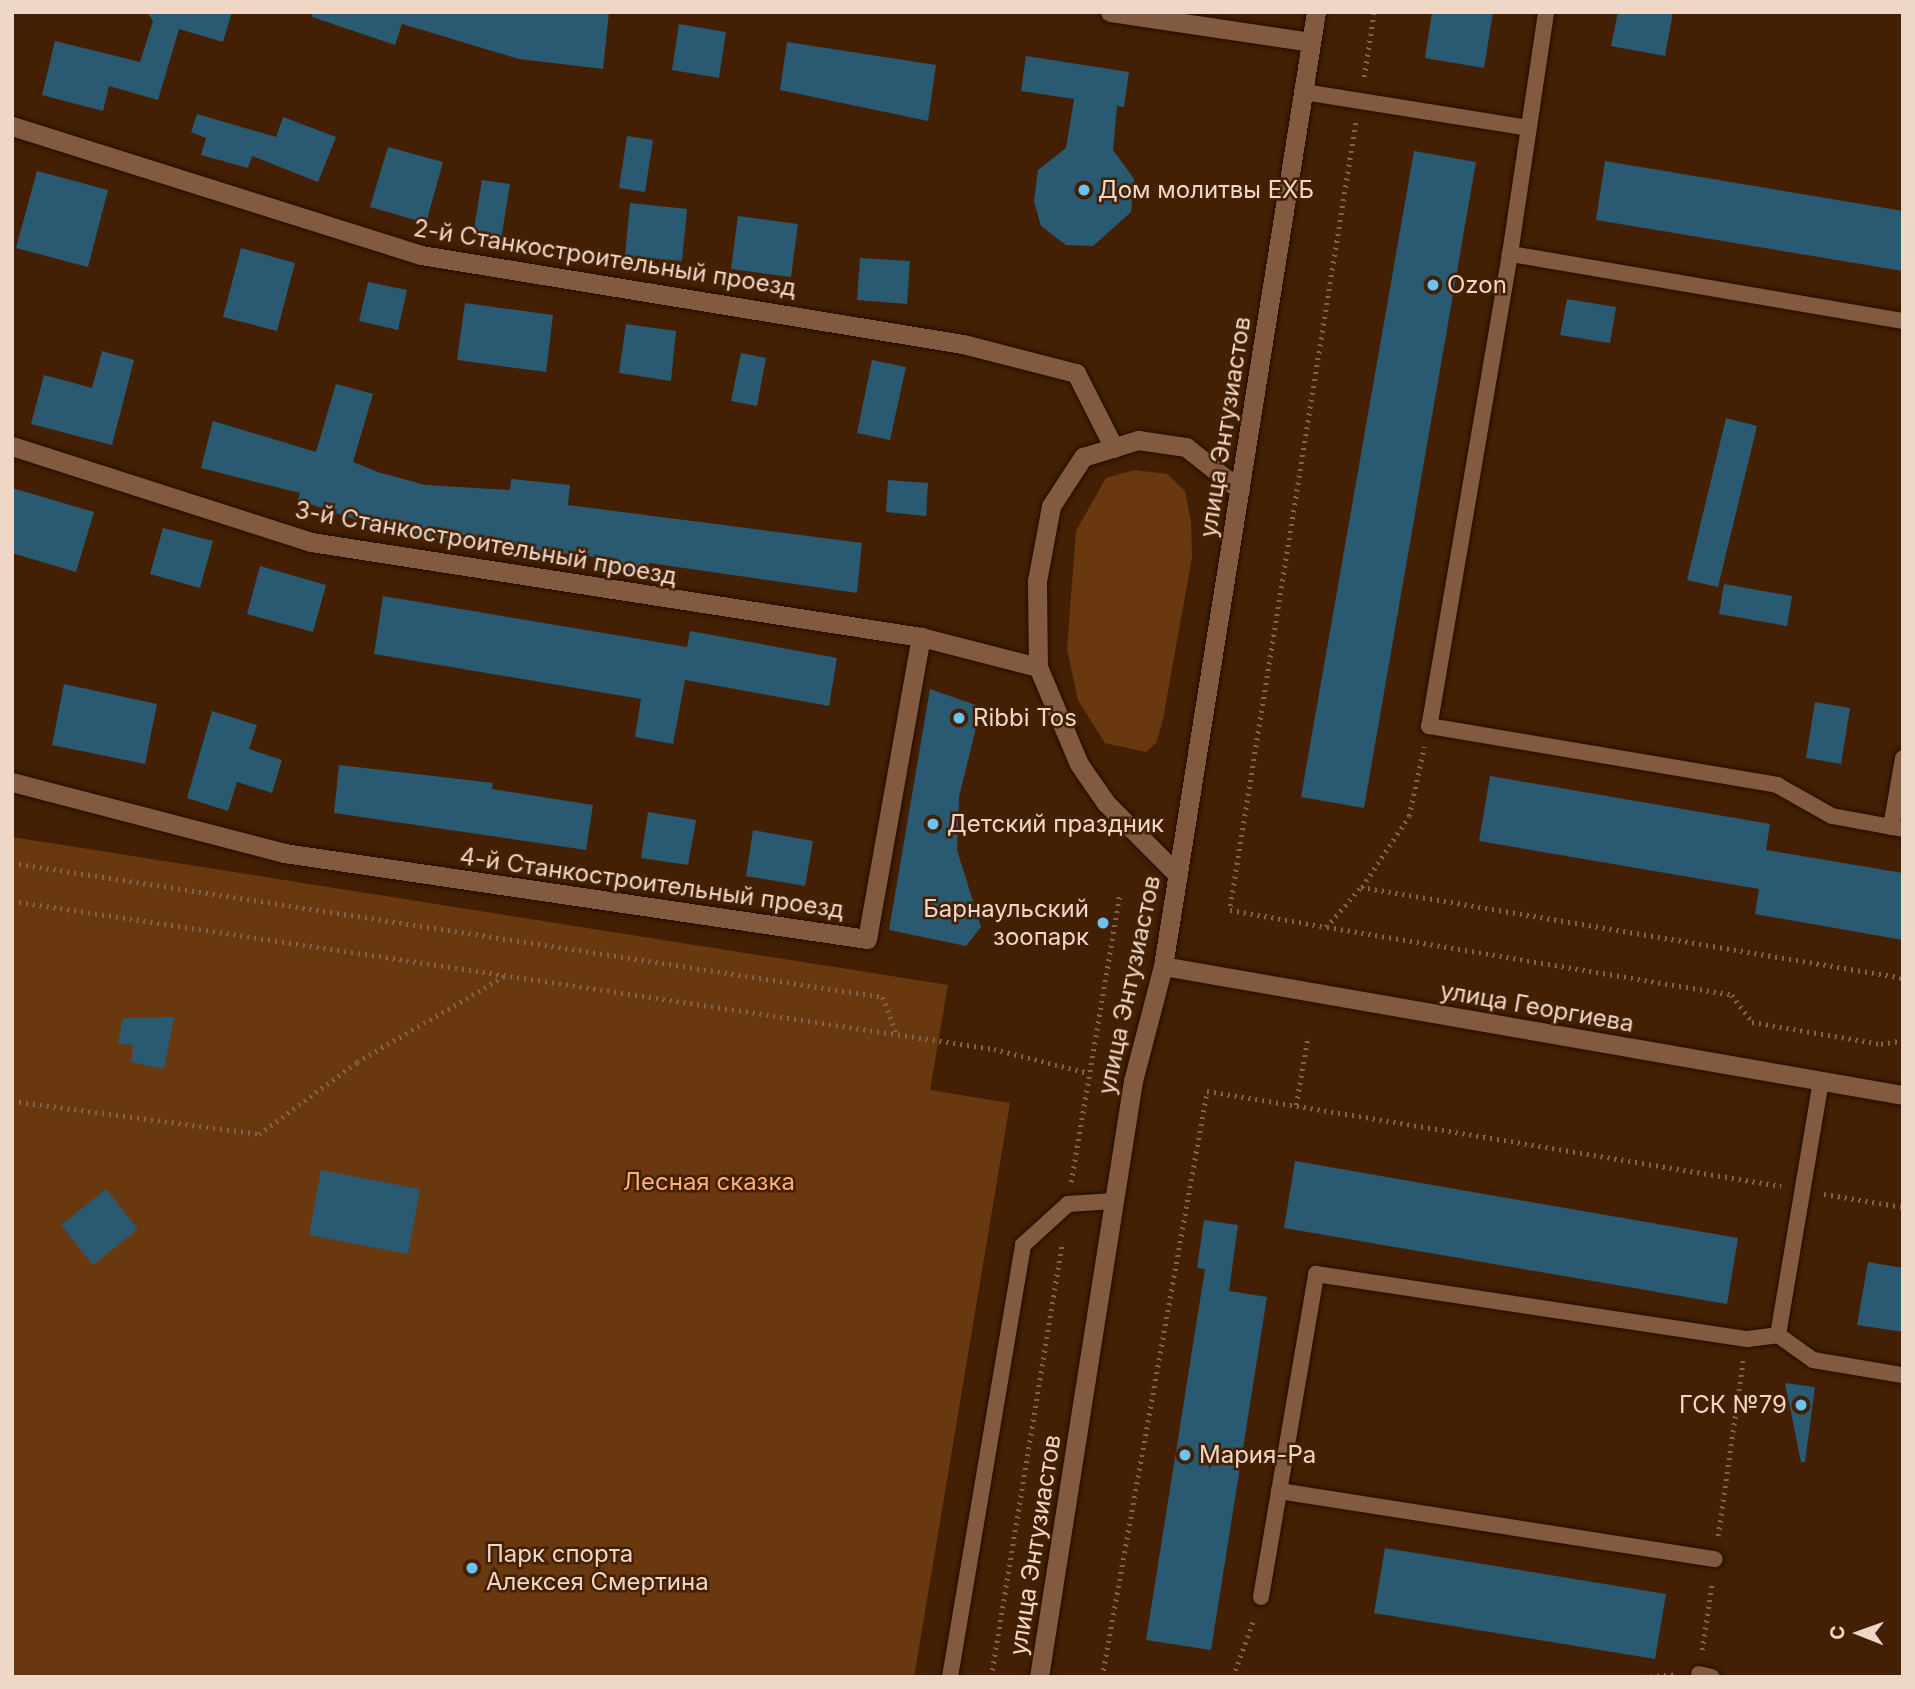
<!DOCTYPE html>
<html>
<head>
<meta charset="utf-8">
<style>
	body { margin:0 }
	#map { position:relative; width:1915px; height:1689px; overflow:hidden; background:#432004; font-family:Inter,sans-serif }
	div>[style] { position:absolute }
	.green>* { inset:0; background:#6a380f }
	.building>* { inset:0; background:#2a5972 }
	.path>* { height:4.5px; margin-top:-2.25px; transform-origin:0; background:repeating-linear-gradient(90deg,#81624b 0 2px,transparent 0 7px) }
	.roads { filter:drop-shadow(0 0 2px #240b00) drop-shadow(0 0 2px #240b00) }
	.service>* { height:16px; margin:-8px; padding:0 8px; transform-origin:8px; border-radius:8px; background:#825a3f }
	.minor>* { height:19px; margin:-9.5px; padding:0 9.5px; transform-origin:9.5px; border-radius:9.5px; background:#825a3f }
	.tertiary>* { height:19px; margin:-9.5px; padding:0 9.5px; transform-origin:9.5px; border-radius:9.5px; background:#825a3f }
	.dots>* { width:19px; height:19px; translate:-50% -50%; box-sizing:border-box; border:4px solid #432004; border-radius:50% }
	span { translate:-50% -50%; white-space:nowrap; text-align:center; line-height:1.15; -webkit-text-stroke:5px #432004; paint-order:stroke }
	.poi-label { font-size:24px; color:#efd7c8 }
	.left { translate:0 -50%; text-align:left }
	.right { translate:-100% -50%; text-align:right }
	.street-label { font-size:24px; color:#efd7c8 }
	.park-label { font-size:24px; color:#fdaf79 }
	.frame { position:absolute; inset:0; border:14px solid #efd7c8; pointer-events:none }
	.north { position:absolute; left:1824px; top:1598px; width:70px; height:70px; -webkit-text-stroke:5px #432004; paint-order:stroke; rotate:271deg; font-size:19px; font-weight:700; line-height:28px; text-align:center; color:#efd7c8 }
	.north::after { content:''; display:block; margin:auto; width:24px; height:32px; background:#efd7c8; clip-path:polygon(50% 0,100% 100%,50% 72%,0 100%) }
</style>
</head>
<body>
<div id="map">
	<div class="green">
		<div style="clip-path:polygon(1134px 470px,1167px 474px,1185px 491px,1191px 522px,1192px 557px,1163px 719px,1156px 743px,1146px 752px,1105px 743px,1078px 700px,1067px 649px,1076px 531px,1106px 478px)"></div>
		<div style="clip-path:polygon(12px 837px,948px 985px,930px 1090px,1010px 1103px,914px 1677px,12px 1677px)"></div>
	</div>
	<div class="building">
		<div style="clip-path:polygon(147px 12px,232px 12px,223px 42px,179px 29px,158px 100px,109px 86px,103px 111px,42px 95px,55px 41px,140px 62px,153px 21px)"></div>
		<div style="clip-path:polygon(313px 12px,609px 12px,603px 69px,519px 59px,402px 24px,395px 45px,312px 17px)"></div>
		<div style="clip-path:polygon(1432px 12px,1493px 12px,1484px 68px,1425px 58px)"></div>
		<div style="clip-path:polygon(1618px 12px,1673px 12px,1665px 56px,1611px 46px)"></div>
		<div style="clip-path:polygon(679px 24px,726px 32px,719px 78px,672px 70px)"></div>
		<div style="clip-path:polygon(787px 42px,936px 65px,928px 121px,780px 90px)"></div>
		<div style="clip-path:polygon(1026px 56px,1129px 72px,1124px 107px,1117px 106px,1113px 150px,1134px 179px,1131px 212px,1093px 246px,1066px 245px,1041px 226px,1034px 201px,1038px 170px,1066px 148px,1074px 99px,1021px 91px)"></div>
		<div style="clip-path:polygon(197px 114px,276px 137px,283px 117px,336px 137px,318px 182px,252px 156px,248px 168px,201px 155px,206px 138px,191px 132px)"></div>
		<div style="clip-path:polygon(627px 136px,653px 140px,645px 192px,619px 188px)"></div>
		<div style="clip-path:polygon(388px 147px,443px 162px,426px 223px,370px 207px)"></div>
		<div style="clip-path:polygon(1414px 151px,1476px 162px,1364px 808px,1301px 797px)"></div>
		<div style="clip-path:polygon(1605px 161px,1903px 211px,1903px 271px,1596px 220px)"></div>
		<div style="clip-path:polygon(37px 171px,108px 190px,88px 267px,16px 248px)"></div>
		<div style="clip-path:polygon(482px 180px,510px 184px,501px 240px,473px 235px)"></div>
		<div style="clip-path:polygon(630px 203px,687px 209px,682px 261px,625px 256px)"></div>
		<div style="clip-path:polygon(738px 216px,798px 224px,791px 277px,731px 269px)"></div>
		<div style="clip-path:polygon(241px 248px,295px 263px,277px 331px,223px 317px)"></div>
		<div style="clip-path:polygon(860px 258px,910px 261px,907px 304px,857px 300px)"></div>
		<div style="clip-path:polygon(368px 282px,407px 290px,398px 330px,359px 321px)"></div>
		<div style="clip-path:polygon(1567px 299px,1616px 307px,1610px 343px,1560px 335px)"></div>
		<div style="clip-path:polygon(465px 303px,553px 315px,546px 372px,457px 360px)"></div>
		<div style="clip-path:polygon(626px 324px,676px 331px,671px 381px,619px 373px)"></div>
		<div style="clip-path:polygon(102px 351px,134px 360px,112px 445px,31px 424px,44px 375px,92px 388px)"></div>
		<div style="clip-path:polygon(741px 353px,766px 358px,757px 406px,731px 401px)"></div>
		<div style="clip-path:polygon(872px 360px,906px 367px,890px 440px,857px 433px)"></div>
		<div style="clip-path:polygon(336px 384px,373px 394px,353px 462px,378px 472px,425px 485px,510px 490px,511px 479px,570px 485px,568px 505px,862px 543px,857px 593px,649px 563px,648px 573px,594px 568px,595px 557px,504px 547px,505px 542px,404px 536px,298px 500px,300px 493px,201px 468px,213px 421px,316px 452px)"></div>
		<div style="clip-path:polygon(1726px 418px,1757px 426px,1718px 587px,1687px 580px)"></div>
		<div style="clip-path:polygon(888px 480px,928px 483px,926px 516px,886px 512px)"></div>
		<div style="clip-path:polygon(12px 488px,94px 512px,76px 572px,12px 553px)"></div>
		<div style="clip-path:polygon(163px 528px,213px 541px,200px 588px,150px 574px)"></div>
		<div style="clip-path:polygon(260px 566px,326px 585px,313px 632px,247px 614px)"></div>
		<div style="clip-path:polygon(1724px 584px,1792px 596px,1787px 626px,1719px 614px)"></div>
		<div style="clip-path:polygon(383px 596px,687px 647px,690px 631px,837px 658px,829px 706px,685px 680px,673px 744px,635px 737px,641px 699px,374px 654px)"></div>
		<div style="clip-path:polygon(64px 684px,157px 704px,145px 764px,52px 745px)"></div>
		<div style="clip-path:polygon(930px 689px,981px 707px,959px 797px,957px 850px,981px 927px,966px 946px,889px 930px)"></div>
		<div style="clip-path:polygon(1815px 702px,1850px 708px,1841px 764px,1806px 758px)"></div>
		<div style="clip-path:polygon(212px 711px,257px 725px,249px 749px,282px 760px,272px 793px,237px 782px,228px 811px,187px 798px)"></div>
		<div style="clip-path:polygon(339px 765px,493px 783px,492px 789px,593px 805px,586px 850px,334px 813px)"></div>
		<div style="clip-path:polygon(1490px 776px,1770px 824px,1766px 850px,1903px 873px,1903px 940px,1755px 914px,1759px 889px,1479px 841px)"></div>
		<div style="clip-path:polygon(648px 812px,696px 820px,688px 865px,641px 858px)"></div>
		<div style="clip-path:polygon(753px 830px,813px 841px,805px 886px,746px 876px)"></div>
		<div style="clip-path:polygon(174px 1017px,164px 1069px,131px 1062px,133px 1045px,118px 1043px,123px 1018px)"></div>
		<div style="clip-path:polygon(1295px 1161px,1738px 1238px,1727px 1304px,1284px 1228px)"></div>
		<div style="clip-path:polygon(321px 1170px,420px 1189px,408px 1254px,309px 1235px)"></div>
		<div style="clip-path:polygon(106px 1189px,138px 1229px,93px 1265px,61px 1225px)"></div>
		<div style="clip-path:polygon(1204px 1220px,1238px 1225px,1229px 1291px,1267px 1297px,1211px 1650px,1146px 1640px,1205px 1269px,1197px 1268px)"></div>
		<div style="clip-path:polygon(1868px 1262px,1903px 1268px,1903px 1332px,1857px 1325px)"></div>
		<div style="clip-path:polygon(1785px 1383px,1815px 1387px,1805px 1462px,1801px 1462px)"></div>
		<div style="clip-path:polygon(1385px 1548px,1666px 1594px,1655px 1659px,1374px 1613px)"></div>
	</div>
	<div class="path">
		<div style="left:1364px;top:77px;width:66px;rotate:-81.3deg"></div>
		<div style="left:1356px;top:123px;width:797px;rotate:99.1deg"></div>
		<div style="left:1230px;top:910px;width:97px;rotate:10deg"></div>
		<div style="left:1326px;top:927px;width:53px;rotate:-48.8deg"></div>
		<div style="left:1361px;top:887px;width:550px;rotate:9.53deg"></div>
		<div style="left:12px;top:863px;width:881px;rotate:8.75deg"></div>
		<div style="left:883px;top:997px;width:40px;rotate:69.8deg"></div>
		<div style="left:1362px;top:887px;width:85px;rotate:-56.5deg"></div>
		<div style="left:1409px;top:816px;width:71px;rotate:-77.7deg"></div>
		<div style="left:12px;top:901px;width:993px;rotate:8.57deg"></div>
		<div style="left:994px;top:1049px;width:98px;rotate:14.2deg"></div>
		<div style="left:1327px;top:927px;width:411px;rotate:9.5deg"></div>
		<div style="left:1732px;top:995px;width:34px;rotate:53deg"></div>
		<div style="left:1752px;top:1022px;width:131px;rotate:9.7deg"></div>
		<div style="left:1881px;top:1044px;width:22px;rotate:-10deg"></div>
		<div style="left:12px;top:1101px;width:249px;rotate:7.6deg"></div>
		<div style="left:259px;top:1134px;width:122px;rotate:-36.3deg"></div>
		<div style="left:357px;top:1062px;width:171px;rotate:-30.2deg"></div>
		<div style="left:1296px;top:1105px;width:70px;rotate:-80.1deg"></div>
		<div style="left:1071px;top:1182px;width:293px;rotate:-80.4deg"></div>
		<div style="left:1824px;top:1194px;width:80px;rotate:9.3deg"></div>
		<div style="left:1718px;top:1536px;width:177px;rotate:-81.9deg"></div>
		<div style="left:1702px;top:1650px;width:69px;rotate:-81.6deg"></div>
		<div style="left:991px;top:1677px;width:441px;rotate:-80.7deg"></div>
		<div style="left:1102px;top:1677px;width:595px;rotate:-79.84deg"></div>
		<div style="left:1207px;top:1091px;width:582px;rotate:9.4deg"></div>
		<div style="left:1233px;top:1677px;width:63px;rotate:-70.4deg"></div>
		<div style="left:1643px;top:1677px;width:33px;rotate:-5deg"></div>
	</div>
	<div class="roads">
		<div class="service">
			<div style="left:1304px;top:92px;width:227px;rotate:9.1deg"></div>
			<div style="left:1510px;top:254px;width:245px;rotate:-81.5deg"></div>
			<div style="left:1903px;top:321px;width:399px;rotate:-170.3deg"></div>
			<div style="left:1510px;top:254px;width:479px;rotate:99.7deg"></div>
			<div style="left:1429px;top:726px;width:353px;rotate:9.6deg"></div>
			<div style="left:1777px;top:785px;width:63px;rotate:29.4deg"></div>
			<div style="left:1832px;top:816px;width:72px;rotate:10.4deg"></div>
			<div style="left:1891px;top:827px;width:70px;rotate:-80.1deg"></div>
			<div style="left:1778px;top:1335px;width:258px;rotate:-80.4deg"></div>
			<div style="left:1279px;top:1491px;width:441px;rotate:8.9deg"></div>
			<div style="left:1261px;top:1597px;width:328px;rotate:-80.3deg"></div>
			<div style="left:1316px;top:1274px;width:436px;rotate:8.6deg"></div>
			<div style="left:1747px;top:1339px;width:31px;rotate:-7deg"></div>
			<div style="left:1778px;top:1335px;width:43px;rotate:35.5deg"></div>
			<div style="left:1813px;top:1360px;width:91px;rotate:9.5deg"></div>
			<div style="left:1699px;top:1674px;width:13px;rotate:13deg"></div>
			<div style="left:950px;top:1677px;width:438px;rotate:-80.4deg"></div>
			<div style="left:1023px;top:1245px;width:61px;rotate:-42.3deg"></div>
			<div style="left:1068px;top:1204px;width:45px;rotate:-3.8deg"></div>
		</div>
		<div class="minor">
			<div style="left:1110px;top:12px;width:203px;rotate:8.5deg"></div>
			<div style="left:12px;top:126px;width:429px;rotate:17.5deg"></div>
			<div style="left:421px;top:255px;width:549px;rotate:9.33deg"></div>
			<div style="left:963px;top:344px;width:117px;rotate:14.4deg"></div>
			<div style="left:1076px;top:373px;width:84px;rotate:63.1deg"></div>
			<div style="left:12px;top:446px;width:314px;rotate:17.8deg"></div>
			<div style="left:311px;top:542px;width:617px;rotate:8.85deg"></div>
			<div style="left:12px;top:782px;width:281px;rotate:14.6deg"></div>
			<div style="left:284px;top:853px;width:589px;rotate:8.39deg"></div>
			<div style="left:867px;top:939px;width:307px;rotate:-79.9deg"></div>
			<div style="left:921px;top:637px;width:121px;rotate:14.4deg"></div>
			<div style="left:1178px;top:875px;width:102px;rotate:-135deg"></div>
			<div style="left:1106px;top:803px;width:47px;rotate:-124.7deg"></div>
			<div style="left:1079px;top:764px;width:105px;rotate:-112.9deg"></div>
			<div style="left:1038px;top:667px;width:86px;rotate:-90.7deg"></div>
			<div style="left:1037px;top:581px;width:76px;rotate:-79.4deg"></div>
			<div style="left:1051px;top:506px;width:59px;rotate:-56.9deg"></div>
			<div style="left:1083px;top:457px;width:58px;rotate:-17.2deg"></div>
			<div style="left:1138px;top:440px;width:49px;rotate:8.3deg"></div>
			<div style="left:1186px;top:447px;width:69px;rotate:38.5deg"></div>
			<div style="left:1163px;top:966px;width:966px;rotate:-80.89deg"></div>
		</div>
		<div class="tertiary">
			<div style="left:1039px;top:1677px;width:603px;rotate:-81.04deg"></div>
			<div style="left:1133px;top:1081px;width:119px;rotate:-75.4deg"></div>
			<div style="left:1163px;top:966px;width:751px;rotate:9.89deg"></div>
		</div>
	</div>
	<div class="dots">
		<div style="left:1084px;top:190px;background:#6cc3f2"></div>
		<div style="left:1433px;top:285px;background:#6cc3f2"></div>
		<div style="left:959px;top:718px;background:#6cc3f2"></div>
		<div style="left:933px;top:824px;background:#6cc3f2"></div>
		<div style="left:1103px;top:923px;background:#6cc3f2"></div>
		<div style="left:1801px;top:1405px;background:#6cc3f2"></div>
		<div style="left:1185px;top:1455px;background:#6cc3f2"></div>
		<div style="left:472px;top:1568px;background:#6cc3f2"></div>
	</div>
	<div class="poi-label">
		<span class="left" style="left:1098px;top:190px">Дом молитвы ЕХБ</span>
		<span class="left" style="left:1447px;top:285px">Ozon</span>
		<span class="left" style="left:973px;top:718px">Ribbi Tos</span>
		<span class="left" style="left:947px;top:824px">Детский праздник</span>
		<span class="right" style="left:1089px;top:923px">Барнаульский<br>зоопарк</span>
		<span class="right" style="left:1787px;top:1405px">ГСК №79</span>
		<span class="left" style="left:1199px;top:1455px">Мария-Ра</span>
		<span class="left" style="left:486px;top:1568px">Парк спорта<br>Алексея Смертина</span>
	</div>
	<div class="street-label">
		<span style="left:605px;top:258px;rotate:9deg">2-й Станкостроительный проезд</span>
		<span style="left:1225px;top:427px;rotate:-81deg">улица Энтузиастов</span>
		<span style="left:486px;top:543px;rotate:10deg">3-й Станкостроительный проезд</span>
		<span style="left:652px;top:883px;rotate:8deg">4-й Станкостроительный проезд</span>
		<span style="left:1129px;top:985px;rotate:-78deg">улица Энтузиастов</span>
		<span style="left:1537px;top:1007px;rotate:10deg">улица Георгиева</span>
		<span style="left:1035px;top:1545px;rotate:-81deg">улица Энтузиастов</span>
	</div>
	<div class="park-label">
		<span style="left:709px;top:1182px">Лесная сказка</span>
	</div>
	<div class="frame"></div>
	<div class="north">С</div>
</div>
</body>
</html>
